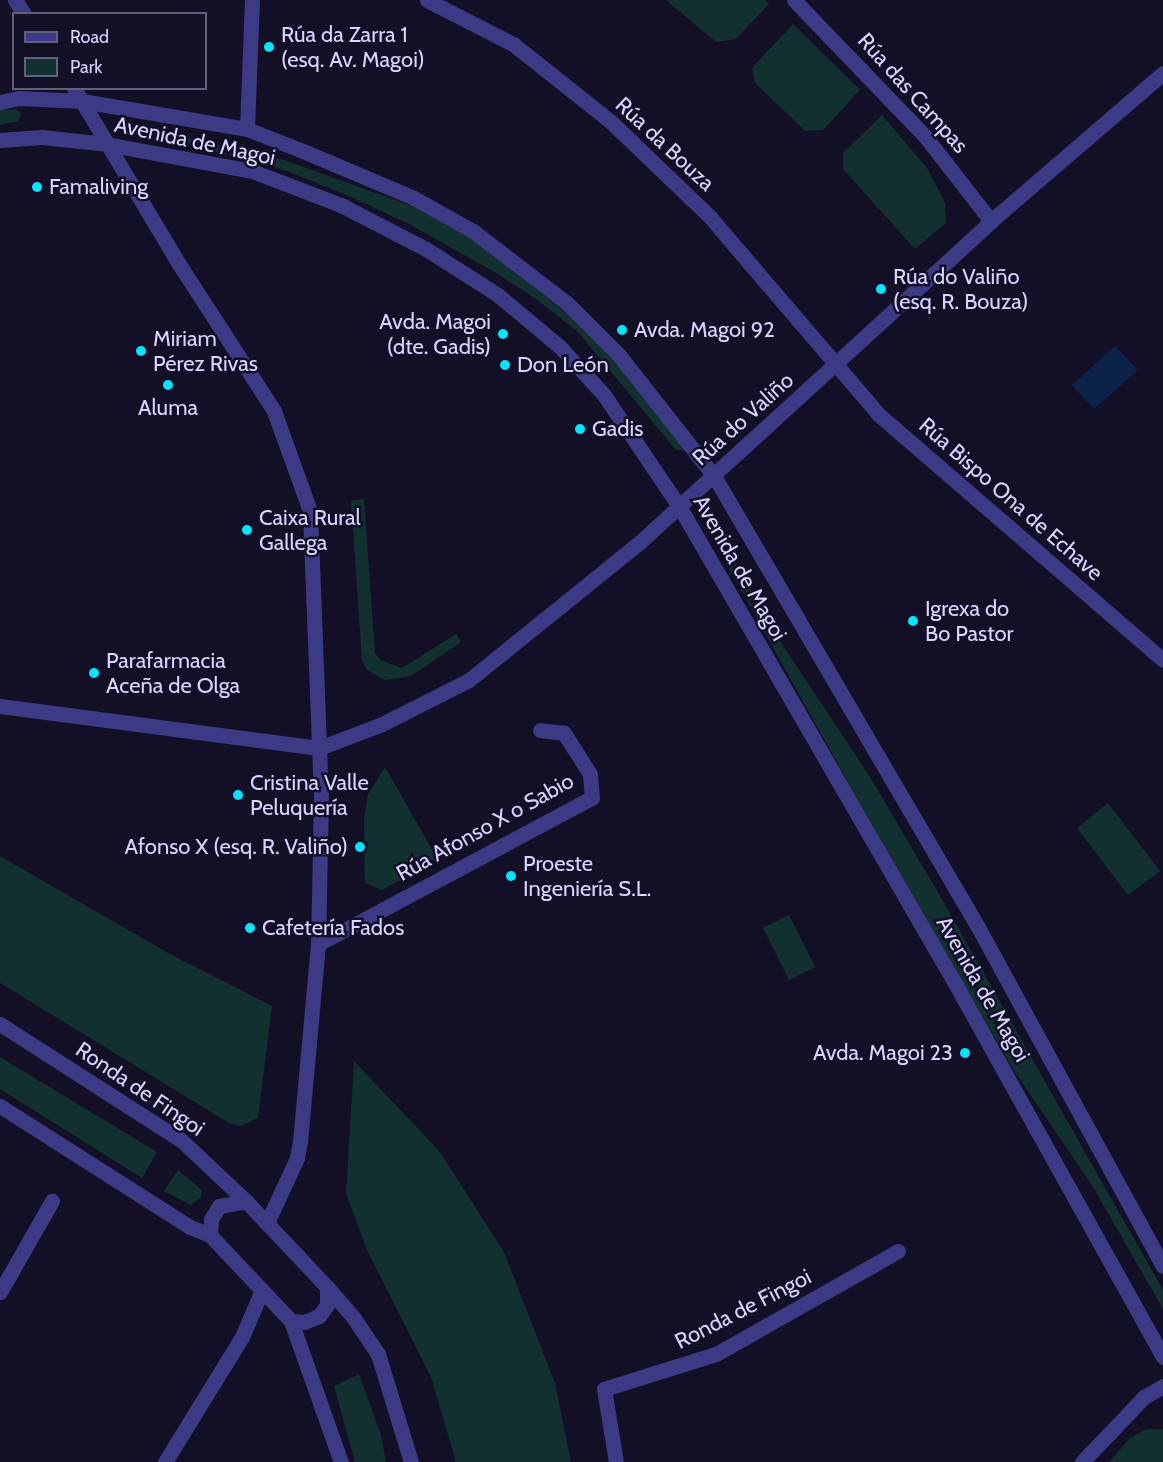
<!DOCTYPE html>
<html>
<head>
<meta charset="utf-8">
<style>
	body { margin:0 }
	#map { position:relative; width:1163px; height:1462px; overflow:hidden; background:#130f26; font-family:Cabin,sans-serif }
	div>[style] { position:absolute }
	.green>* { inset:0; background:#12302f }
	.water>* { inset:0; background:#0c2248 }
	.minor>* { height:15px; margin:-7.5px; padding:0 7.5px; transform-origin:7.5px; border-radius:7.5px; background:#3d3a85 }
	.dots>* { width:16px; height:16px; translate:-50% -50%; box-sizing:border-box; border:3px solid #130f26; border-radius:50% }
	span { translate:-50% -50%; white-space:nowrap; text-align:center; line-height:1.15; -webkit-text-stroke:5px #130f26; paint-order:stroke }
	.poi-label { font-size:22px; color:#d9d4ff }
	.left { translate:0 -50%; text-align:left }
	.right { translate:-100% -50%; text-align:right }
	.street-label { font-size:22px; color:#d9d4ff }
	.legend { position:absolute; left:12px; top:12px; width:195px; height:78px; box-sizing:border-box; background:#130f26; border:2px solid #625e7d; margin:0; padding:8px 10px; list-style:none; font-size:18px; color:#d9d4ff }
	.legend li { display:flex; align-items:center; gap:12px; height:30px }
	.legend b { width:30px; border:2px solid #625e7d }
</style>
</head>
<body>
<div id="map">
	<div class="green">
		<div style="clip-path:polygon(666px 0,765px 0,769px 4px,736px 39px,716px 42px)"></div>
		<div style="clip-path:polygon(793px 24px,860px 90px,823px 130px,805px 131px,755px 83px,752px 68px)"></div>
		<div style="clip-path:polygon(16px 109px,21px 114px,19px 121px,0 125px,0 110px)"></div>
		<div style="clip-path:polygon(882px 115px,927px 168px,945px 203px,946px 223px,915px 249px,843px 169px,843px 153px)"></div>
		<div style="clip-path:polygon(176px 135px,284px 160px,426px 211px,464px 233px,584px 327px,633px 378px,684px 450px,676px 450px,577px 331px,536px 299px,496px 273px,411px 225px,347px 195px,284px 170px,179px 142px)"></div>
		<div style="clip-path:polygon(364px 499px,375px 653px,380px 660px,402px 668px,456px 634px,461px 642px,411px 676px,385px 680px,367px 670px,362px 660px,351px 501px)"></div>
		<div style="clip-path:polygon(733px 557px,782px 644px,870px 777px,936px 889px,1163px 1290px,1163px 1309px,1093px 1187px,1013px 1069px,849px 784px,726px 563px)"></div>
		<div style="clip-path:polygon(385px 767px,438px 860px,382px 890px,365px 883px,364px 819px,368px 794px)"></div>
		<div style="clip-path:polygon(1108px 803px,1160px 871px,1128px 895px,1077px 828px)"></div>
		<div style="clip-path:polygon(0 856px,168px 953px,272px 1006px,258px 1118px,241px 1126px,229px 1123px,0 983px)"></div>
		<div style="clip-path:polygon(789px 915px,815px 967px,789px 980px,763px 928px)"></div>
		<div style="clip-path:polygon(0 1057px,157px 1152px,142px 1178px,0 1089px)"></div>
		<div style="clip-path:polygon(354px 1061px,440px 1152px,504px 1252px,555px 1383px,571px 1462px,456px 1462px,431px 1377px,367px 1250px,346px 1193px)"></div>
		<div style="clip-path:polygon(178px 1170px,202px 1190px,201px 1197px,191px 1205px,164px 1191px)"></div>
		<div style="clip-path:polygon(359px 1374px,381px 1435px,386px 1462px,355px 1462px,334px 1386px)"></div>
		<div style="clip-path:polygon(1146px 1429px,1163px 1429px,1163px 1462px,1109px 1462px,1130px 1438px)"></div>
	</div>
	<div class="water">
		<div style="clip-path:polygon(1115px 346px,1138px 370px,1094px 409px,1072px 385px)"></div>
	</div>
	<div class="minor">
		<div style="left:15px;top:0;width:17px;rotate:57deg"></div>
		<div style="left:427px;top:0;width:97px;rotate:27.1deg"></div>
		<div style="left:513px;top:44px;width:124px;rotate:38.4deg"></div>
		<div style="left:610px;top:121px;width:139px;rotate:43.8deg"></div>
		<div style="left:710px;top:217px;width:259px;rotate:49.5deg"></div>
		<div style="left:878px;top:414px;width:376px;rotate:40.8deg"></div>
		<div style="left:794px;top:0;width:187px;rotate:46.1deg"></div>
		<div style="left:924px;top:135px;width:109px;rotate:52.1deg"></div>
		<div style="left:74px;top:88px;width:205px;rotate:59.2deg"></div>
		<div style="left:179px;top:264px;width:175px;rotate:57.1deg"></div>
		<div style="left:274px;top:411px;width:106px;rotate:70.2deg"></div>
		<div style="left:310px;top:511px;width:282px;rotate:87.8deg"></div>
		<div style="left:321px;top:793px;width:151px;rotate:91.1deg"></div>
		<div style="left:318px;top:944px;width:198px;rotate:95.2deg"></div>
		<div style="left:300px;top:1141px;width:17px;rotate:100deg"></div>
		<div style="left:297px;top:1158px;width:72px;rotate:114.8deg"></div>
		<div style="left:0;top:102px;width:19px;rotate:-12deg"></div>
		<div style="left:19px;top:98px;width:63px;rotate:2.7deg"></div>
		<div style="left:82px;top:101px;width:167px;rotate:9.6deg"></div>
		<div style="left:247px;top:129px;width:60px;rotate:21.4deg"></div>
		<div style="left:303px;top:151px;width:121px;rotate:22.9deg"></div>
		<div style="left:414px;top:198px;width:68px;rotate:29.2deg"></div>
		<div style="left:473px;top:231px;width:118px;rotate:37.5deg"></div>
		<div style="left:567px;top:303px;width:74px;rotate:45deg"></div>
		<div style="left:619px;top:355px;width:154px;rotate:51.9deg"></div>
		<div style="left:714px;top:476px;width:523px;rotate:59.66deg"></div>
		<div style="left:978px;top:927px;width:386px;rotate:61.4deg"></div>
		<div style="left:247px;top:129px;width:129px;rotate:-87.8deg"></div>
		<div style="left:0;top:140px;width:42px;rotate:-4.1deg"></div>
		<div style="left:42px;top:137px;width:64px;rotate:6.2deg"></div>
		<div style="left:106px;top:144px;width:148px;rotate:10.5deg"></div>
		<div style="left:252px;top:171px;width:95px;rotate:20.9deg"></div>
		<div style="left:341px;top:205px;width:96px;rotate:27.4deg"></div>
		<div style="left:426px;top:249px;width:85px;rotate:32.6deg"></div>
		<div style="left:498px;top:295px;width:81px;rotate:40deg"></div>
		<div style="left:560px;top:347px;width:65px;rotate:47.5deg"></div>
		<div style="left:604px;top:395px;width:134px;rotate:56deg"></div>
		<div style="left:679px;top:506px;width:553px;rotate:59.96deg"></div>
		<div style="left:956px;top:985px;width:426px;rotate:60.9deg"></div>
		<div style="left:0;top:706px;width:322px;rotate:7.5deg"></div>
		<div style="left:319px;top:748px;width:65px;rotate:-20.7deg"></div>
		<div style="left:380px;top:725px;width:100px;rotate:-26.8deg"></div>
		<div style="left:469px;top:680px;width:220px;rotate:-38.9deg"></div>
		<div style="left:640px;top:542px;width:476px;rotate:-42.4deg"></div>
		<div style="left:991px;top:221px;width:227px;rotate:-40.7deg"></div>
		<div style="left:318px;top:944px;width:310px;rotate:-28.1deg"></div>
		<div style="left:592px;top:798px;width:24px;rotate:-95deg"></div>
		<div style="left:590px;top:774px;width:49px;rotate:-122.4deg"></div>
		<div style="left:564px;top:733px;width:24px;rotate:-173deg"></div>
		<div style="left:0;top:1024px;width:215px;rotate:32.7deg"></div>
		<div style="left:181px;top:1140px;width:89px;rotate:43.2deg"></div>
		<div style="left:0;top:1106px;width:225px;rotate:32.5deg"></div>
		<div style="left:190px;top:1227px;width:22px;rotate:22deg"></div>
		<div style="left:327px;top:1287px;width:18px;rotate:90deg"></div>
		<div style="left:327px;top:1305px;width:14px;rotate:126deg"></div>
		<div style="left:319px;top:1316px;width:16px;rotate:158deg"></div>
		<div style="left:304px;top:1322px;width:13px;rotate:-176deg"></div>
		<div style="left:291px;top:1321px;width:118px;rotate:-133.3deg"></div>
		<div style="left:210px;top:1235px;width:16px;rotate:-86deg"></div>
		<div style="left:211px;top:1219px;width:15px;rotate:-58deg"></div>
		<div style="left:219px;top:1206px;width:27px;rotate:-10deg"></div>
		<div style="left:246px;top:1201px;width:118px;rotate:46.7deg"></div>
		<div style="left:327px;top:1287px;width:40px;rotate:49deg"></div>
		<div style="left:353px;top:1317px;width:45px;rotate:56deg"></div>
		<div style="left:378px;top:1354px;width:113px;rotate:73deg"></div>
		<div style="left:0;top:1292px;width:105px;rotate:-60.3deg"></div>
		<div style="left:291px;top:1321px;width:150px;rotate:70.5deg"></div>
		<div style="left:165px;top:1462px;width:147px;rotate:-58.4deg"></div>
		<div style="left:242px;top:1337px;width:51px;rotate:-66.9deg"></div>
		<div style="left:616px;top:1462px;width:74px;rotate:-99.3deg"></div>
		<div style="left:604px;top:1389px;width:117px;rotate:-17.4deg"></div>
		<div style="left:716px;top:1354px;width:209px;rotate:-29.5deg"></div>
		<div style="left:1082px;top:1462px;width:90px;rotate:-46.4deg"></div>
		<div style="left:1144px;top:1397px;width:22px;rotate:-30deg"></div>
	</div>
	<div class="dots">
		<div style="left:269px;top:47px;background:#00e5ff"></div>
		<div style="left:37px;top:187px;background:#00e5ff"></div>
		<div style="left:881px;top:289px;background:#00e5ff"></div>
		<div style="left:622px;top:330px;background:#00e5ff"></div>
		<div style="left:503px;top:334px;background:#00e5ff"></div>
		<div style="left:141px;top:351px;background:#00e5ff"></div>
		<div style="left:505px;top:365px;background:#00e5ff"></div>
		<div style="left:168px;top:385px;background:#00e5ff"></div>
		<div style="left:580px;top:429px;background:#00e5ff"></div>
		<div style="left:247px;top:530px;background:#00e5ff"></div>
		<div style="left:913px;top:621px;background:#00e5ff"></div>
		<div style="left:94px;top:673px;background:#00e5ff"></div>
		<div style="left:238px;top:795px;background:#00e5ff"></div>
		<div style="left:360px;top:847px;background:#00e5ff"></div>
		<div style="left:511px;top:876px;background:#00e5ff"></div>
		<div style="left:250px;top:928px;background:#00e5ff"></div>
		<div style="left:965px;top:1053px;background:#00e5ff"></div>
	</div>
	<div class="poi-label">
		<span class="left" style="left:281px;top:47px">Rúa da Zarra 1<br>(esq. Av. Magoi)</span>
		<span class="left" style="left:49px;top:187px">Famaliving</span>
		<span class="left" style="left:893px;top:289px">Rúa do Valiño<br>(esq. R. Bouza)</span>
		<span class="right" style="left:491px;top:334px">Avda. Magoi<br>(dte. Gadis)</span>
		<span class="left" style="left:634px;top:330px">Avda. Magoi 92</span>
		<span class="left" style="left:153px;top:351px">Miriam<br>Pérez Rivas</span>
		<span class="left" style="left:517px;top:365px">Don León</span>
		<span style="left:168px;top:408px">Aluma</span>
		<span class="left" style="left:592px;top:429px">Gadis</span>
		<span class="left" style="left:259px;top:530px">Caixa Rural<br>Gallega</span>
		<span class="left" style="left:925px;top:621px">Igrexa do<br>Bo Pastor</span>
		<span class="left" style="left:106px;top:673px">Parafarmacia<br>Aceña de Olga</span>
		<span class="left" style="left:250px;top:795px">Cristina Valle<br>Peluquería</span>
		<span class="right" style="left:348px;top:847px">Afonso X (esq. R. Valiño)</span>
		<span class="left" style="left:523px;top:876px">Proeste<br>Ingeniería S.L.</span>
		<span class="left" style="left:262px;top:928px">Cafetería Fados</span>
		<span class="right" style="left:953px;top:1053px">Avda. Magoi 23</span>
	</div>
	<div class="street-label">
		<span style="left:913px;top:93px;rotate:48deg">Rúa das Campas</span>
		<span style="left:195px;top:141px;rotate:12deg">Avenida de Magoi</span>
		<span style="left:665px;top:144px;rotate:43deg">Rúa da Bouza</span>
		<span style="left:743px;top:419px;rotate:-42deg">Rúa do Valiño</span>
		<span style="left:1011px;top:499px;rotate:41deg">Rúa Bispo Ona de Echave</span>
		<span style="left:740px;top:568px;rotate:60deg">Avenida de Magoi</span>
		<span style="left:485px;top:827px;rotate:-29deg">Rúa Afonso X o Sabio</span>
		<span style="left:983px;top:989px;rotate:60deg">Avenida de Magoi</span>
		<span style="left:140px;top:1089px;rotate:34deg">Ronda de Fingoi</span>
		<span style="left:743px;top:1309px;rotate:-27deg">Ronda de Fingoi</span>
	</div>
	<ul class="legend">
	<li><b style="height:8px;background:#3d3a85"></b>Road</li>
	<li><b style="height:16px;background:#12302f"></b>Park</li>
	</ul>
</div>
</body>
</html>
